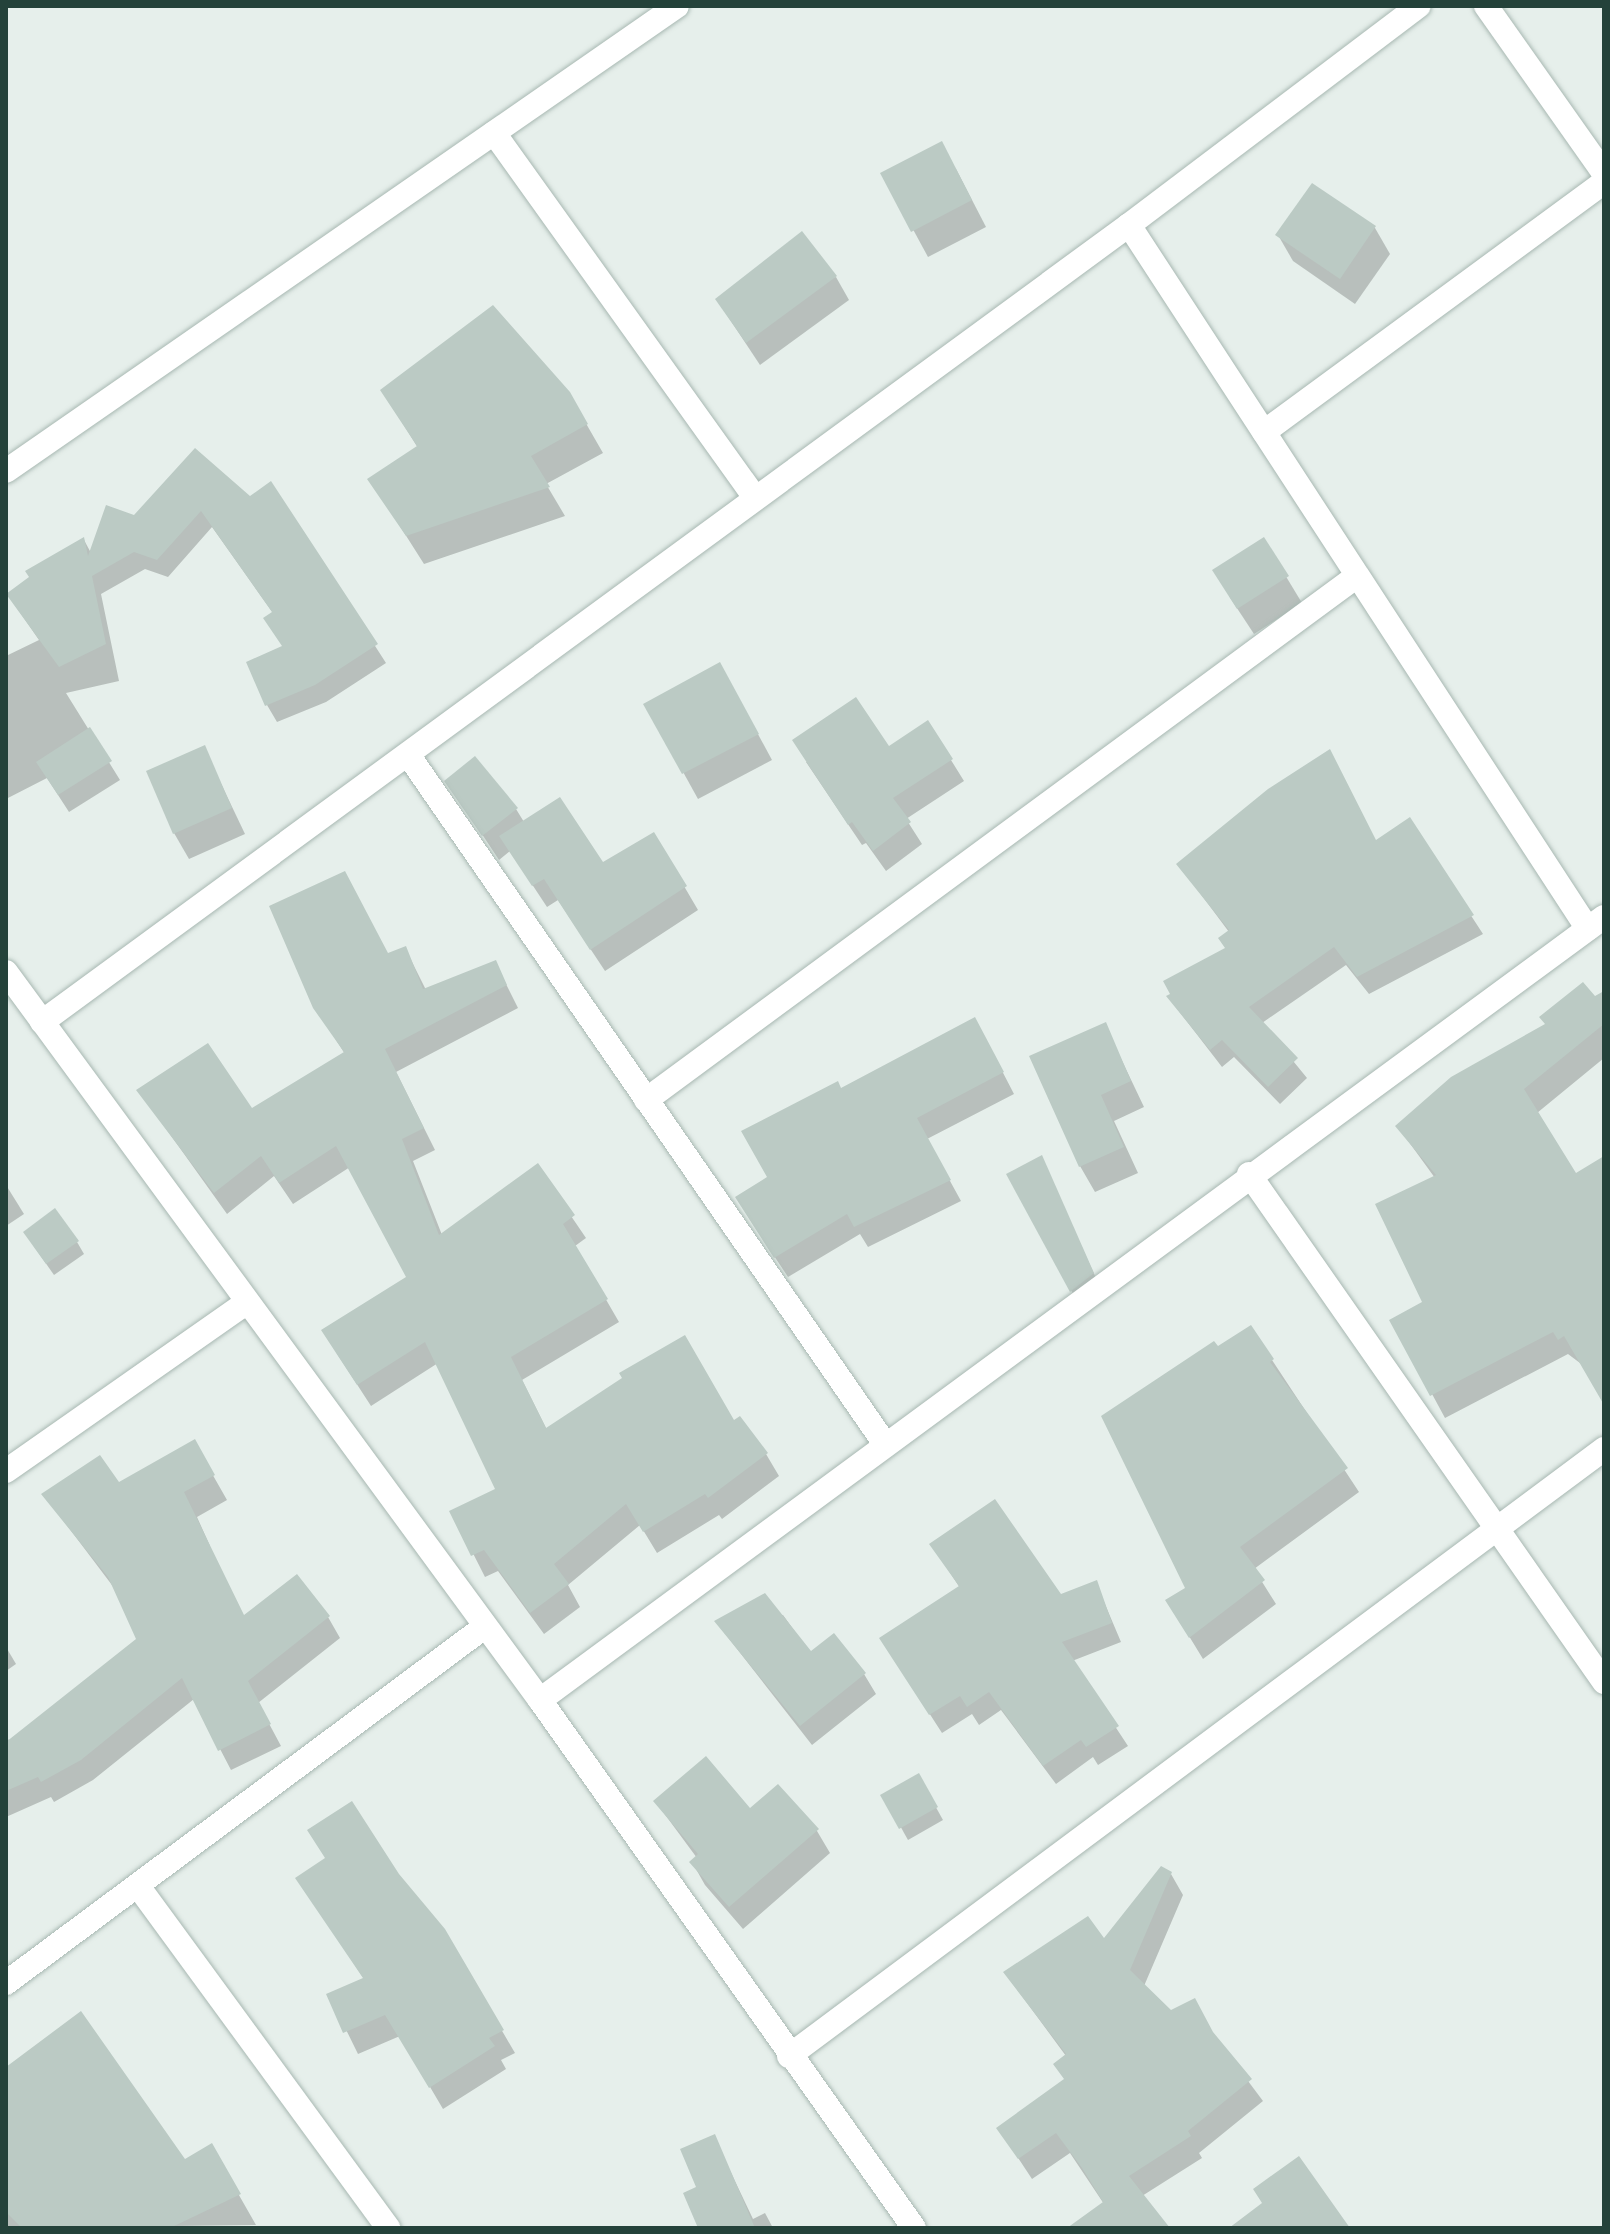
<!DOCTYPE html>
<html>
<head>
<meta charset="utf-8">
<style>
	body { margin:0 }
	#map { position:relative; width:1610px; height:2234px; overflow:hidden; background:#e6efeb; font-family:"DejaVu Sans",sans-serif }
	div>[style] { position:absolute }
	.shadow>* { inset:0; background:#0003 }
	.building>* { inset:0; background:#bbcac4 }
	.roads { filter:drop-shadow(0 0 2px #a8b8b2) drop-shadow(0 0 2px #a8b8b2) }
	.street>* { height:24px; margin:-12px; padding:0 12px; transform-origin:12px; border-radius:12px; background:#fff }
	span { translate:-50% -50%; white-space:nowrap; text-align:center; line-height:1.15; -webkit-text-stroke:8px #f7fbf9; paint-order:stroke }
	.frame { position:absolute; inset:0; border:8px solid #24423a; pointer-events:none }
</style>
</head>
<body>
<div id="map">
	<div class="shadow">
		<div style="clip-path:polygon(956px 169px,986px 227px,928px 257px,883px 174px)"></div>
		<div style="clip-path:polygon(1313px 185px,1375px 228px,1390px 254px,1355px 304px,1293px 261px,1278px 235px)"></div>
		<div style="clip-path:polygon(836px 277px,849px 300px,760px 365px,717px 300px)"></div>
		<div style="clip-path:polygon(382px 390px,569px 394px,603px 453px,546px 484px,565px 516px,424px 564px,370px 479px,418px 448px)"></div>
		<div style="clip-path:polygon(271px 484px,386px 663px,326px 702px,277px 722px,267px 705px,284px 647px,273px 613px,212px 527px,168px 577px,145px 569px,101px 594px,119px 681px,66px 693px,120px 780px,69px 812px,47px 778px,6px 799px,6px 656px,39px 640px,8px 595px,84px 540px,91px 553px,134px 517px,249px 498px)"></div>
		<div style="clip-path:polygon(1264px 540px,1302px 603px,1254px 634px,1229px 596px)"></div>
		<div style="clip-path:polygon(734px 690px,772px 760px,698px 799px,646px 705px)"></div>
		<div style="clip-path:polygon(928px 723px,964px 781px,906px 819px,922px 844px,886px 871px,866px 843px,862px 845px,806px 762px,889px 749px)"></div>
		<div style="clip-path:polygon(204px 748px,245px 834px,189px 859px,174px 833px)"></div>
		<div style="clip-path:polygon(447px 781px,516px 809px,524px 822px,602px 865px,654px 835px,698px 910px,605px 971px,558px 900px,547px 907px,510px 851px,499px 860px)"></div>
		<div style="clip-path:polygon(1409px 820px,1483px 934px,1369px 994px,1346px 965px,1262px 1023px,1307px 1078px,1280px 1104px,1234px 1057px,1222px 1067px,1168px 997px,1227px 950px,1229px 932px,1179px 865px,1377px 842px)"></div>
		<div style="clip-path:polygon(405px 948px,426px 990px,495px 962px,518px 1008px,396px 1072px,435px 1150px,413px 1161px,442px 1235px,537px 1166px,586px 1238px,575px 1246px,619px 1322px,522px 1380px,547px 1430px,734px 1423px,766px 1454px,779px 1476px,722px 1519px,719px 1515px,657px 1553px,640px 1525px,568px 1585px,580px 1607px,544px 1634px,498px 1571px,485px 1577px,452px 1512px,497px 1490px,438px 1363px,371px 1406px,336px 1352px,409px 1277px,350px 1167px,293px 1204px,274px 1176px,227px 1214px,139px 1091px,252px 1111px,345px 1054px,315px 1007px)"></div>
		<div style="clip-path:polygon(1604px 993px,1604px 1058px,1537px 1113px,1575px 1176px,1604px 1158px,1604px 1381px,1568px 1354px,1445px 1418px,1392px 1320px,1425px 1303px,1435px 1178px,1398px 1127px)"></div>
		<div style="clip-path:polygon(1105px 1025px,1144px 1107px,1114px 1121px,1138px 1173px,1095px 1192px,1080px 1166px)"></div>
		<div style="clip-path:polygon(986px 1040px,1014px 1094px,927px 1139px,961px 1201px,868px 1247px,860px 1234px,788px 1277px,749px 1218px,769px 1178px,841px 1091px)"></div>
		<div style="clip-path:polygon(1041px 1157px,1100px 1287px,1078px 1303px,1008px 1175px)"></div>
		<div style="clip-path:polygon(6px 1185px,24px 1214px,6px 1226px)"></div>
		<div style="clip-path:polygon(77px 1242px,84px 1254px,54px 1275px,33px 1245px)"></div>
		<div style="clip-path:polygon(1217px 1349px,1272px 1360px,1359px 1492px,1254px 1569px,1276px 1604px,1203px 1659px,1181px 1623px)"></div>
		<div style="clip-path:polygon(194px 1442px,227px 1500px,197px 1517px,210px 1546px,124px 1601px,44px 1495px,118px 1484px)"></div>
		<div style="clip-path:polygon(932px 1545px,1061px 1596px,1096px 1583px,1121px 1642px,1072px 1661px,1128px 1746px,1098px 1765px,1093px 1757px,1056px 1784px,1001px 1710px,979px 1725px,972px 1714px,942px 1733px,893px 1657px,960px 1588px)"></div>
		<div style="clip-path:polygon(783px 1615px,811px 1654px,864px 1674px,876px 1694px,812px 1745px,716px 1622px)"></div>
		<div style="clip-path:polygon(244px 1617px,328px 1617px,340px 1638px,258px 1703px,281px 1746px,231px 1770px,194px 1699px,93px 1780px,54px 1802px,51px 1797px,6px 1817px,6px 1736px,10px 1742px)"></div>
		<div style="clip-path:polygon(6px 1647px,16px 1664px,6px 1671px)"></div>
		<div style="clip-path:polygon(918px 1775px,943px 1820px,908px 1840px,889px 1806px)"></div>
		<div style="clip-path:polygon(655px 1801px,750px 1811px,817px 1831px,830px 1853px,743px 1929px,705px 1885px,692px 1862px,697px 1858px)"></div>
		<div style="clip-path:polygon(1171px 1874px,1183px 1895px,1144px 1986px,1171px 2013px,1215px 2037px,1263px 2101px,1199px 2153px,1202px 2158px,1142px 2196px,1167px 2228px,1109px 2228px,1104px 2204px,1070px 2153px,1032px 2179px,999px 2129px,1065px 2080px,1066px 2056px,1005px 1973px,1104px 1942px)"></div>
		<div style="clip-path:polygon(398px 1876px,443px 1930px,515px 2053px,501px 2060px,506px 2069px,443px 2109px,400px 2036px,358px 2054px,329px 1995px,364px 1979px,298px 1879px)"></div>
		<div style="clip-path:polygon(6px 2069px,184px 2161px,211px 2146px,256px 2225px,6px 2228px)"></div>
		<div style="clip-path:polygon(714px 2137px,753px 2219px,765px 2213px,773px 2228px,700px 2228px,698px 2188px)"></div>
	</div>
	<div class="building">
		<div style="clip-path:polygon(942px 141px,972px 200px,911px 232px,880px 173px)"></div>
		<div style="clip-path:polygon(1312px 183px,1376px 226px,1340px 279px,1275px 235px)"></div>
		<div style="clip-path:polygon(802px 231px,837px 276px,746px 343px,715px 299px)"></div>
		<div style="clip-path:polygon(493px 305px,570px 392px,588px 424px,531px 456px,550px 487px,406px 536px,367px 479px,417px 446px,380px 390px)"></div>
		<div style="clip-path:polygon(195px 448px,250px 496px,271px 481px,378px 644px,315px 685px,265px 706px,246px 662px,282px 646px,263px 618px,272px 612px,201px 511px,157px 560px,134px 552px,92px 576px,106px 644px,59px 667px,6px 594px,29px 577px,25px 571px,84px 537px,88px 556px,106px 505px,134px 515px)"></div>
		<div style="clip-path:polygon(1264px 537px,1289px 576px,1237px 609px,1212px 570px)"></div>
		<div style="clip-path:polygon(720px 662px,759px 734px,682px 774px,643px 704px)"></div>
		<div style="clip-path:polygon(856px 697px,889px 746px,928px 720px,953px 759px,893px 798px,911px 822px,873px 851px,852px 822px,848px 825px,792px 740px)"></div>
		<div style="clip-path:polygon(90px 727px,112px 761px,58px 795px,36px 762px)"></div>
		<div style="clip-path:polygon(205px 745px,232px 808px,173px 834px,146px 771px)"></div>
		<div style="clip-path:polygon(1330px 749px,1376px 840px,1410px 817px,1474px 915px,1357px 977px,1334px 947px,1249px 1007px,1298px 1058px,1268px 1087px,1222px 1040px,1210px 1050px,1166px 996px,1170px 994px,1163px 981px,1225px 948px,1218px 938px,1229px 930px,1176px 864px,1268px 789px)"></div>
		<div style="clip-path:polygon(475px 756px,518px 808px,482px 836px,444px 781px)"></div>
		<div style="clip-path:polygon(560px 797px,603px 862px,654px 832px,687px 886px,590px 950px,544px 879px,532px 886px,499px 836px)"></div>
		<div style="clip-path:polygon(345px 871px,388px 953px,406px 946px,423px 989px,496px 960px,507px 985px,385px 1049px,424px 1128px,402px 1139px,439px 1235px,538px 1163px,575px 1215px,563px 1224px,608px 1299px,511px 1357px,546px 1428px,622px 1378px,619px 1373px,685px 1335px,734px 1420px,740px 1416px,768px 1453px,708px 1498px,705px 1494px,643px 1532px,626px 1504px,554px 1564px,569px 1584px,530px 1613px,484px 1550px,471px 1556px,449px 1511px,495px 1489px,425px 1342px,357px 1385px,321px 1330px,406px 1277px,336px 1146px,279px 1183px,261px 1156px,214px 1193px,136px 1090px,208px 1043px,252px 1108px,344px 1052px,313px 1008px,269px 906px)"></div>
		<div style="clip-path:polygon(1583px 982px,1595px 996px,1604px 991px,1604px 1024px,1524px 1089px,1576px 1173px,1604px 1156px,1604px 1405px,1564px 1336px,1558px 1340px,1553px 1332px,1430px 1396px,1389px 1320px,1422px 1302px,1375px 1204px,1436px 1175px,1395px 1126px,1451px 1077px,1545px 1024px,1539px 1017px)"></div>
		<div style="clip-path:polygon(975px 1017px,1004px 1072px,917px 1118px,951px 1180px,854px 1227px,847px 1214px,774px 1258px,735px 1197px,767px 1177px,741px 1131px,838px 1081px,841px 1088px)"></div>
		<div style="clip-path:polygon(1106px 1022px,1131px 1081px,1101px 1095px,1124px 1147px,1079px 1167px,1029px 1056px)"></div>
		<div style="clip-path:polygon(1042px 1155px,1094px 1273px,1070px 1292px,1006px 1174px)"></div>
		<div style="clip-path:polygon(55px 1208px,79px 1241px,46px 1264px,23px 1232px)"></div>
		<div style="clip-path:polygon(1251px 1325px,1274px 1359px,1270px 1362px,1348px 1468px,1240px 1547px,1265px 1580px,1189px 1638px,1165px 1600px,1185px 1588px,1101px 1416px,1214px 1341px,1218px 1346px)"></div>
		<div style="clip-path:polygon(195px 1439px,215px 1475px,184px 1492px,244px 1615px,297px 1574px,330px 1616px,248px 1681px,271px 1724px,218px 1751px,182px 1678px,81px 1760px,41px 1782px,38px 1777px,6px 1791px,6px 1742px,136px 1639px,108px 1577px,41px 1494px,100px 1455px,119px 1482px)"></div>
		<div style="clip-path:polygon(995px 1499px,1061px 1594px,1097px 1580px,1112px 1623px,1062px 1642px,1119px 1726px,1086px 1747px,1081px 1740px,1043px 1766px,989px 1692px,967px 1707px,960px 1696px,929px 1715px,879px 1638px,959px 1586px,929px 1544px)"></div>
		<div style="clip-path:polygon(765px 1593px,811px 1651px,834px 1633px,866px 1673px,800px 1726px,714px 1621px)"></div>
		<div style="clip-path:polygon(706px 1756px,750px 1808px,778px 1784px,819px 1829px,729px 1907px,689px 1862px,698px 1854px,653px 1801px)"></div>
		<div style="clip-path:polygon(919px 1773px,938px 1807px,899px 1829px,880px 1795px)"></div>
		<div style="clip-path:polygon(352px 1801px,399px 1874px,445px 1929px,504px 2030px,489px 2038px,495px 2046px,429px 2088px,385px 2015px,343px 2033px,326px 1994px,363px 1978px,295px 1878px,325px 1858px,307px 1830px)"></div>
		<div style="clip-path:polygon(1161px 1866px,1172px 1872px,1130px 1970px,1171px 2010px,1195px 1998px,1213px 2032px,1252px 2079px,1188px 2131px,1191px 2136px,1129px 2176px,1170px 2228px,1067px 2228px,1103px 2202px,1082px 2168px,1056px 2133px,1018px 2159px,996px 2128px,1064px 2079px,1053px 2064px,1066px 2054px,1003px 1972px,1088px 1916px,1104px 1938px)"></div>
		<div style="clip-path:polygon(81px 2011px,185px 2159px,212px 2143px,241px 2194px,170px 2228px,22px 2228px,6px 2212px,6px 2067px)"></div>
		<div style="clip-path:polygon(715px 2134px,755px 2228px,698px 2228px,683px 2193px,696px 2187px,680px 2149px)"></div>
		<div style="clip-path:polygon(1299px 2156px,1350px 2228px,1229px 2228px,1262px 2203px,1253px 2189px)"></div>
	</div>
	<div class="roads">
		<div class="street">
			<div style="left:1486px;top:6px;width:204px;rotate:54.8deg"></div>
			<div style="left:494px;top:133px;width:447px;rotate:54.4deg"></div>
			<div style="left:1129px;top:225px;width:840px;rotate:56.9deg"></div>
			<div style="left:1264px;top:432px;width:422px;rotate:-36.3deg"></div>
			<div style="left:6px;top:471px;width:816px;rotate:-34.72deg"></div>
			<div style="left:409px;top:756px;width:837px;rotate:55.32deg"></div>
			<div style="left:6px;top:972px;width:903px;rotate:53.74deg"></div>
			<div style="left:540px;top:1700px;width:647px;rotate:54.69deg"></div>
			<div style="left:42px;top:1022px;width:1348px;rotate:-36.25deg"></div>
			<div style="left:1129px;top:225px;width:363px;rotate:-37.1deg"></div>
			<div style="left:646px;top:1100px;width:883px;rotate:-36.39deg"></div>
			<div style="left:1249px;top:1174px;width:620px;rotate:55.05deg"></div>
			<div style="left:6px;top:1471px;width:294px;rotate:-35deg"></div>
			<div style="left:540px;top:1700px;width:1321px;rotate:-36.35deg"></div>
			<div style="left:138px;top:1886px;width:424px;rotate:53.8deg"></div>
			<div style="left:6px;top:1983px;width:595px;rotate:-36.66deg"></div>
			<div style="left:789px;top:2056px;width:1016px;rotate:-36.68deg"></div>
		</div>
	</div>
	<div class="frame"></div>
</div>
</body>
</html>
